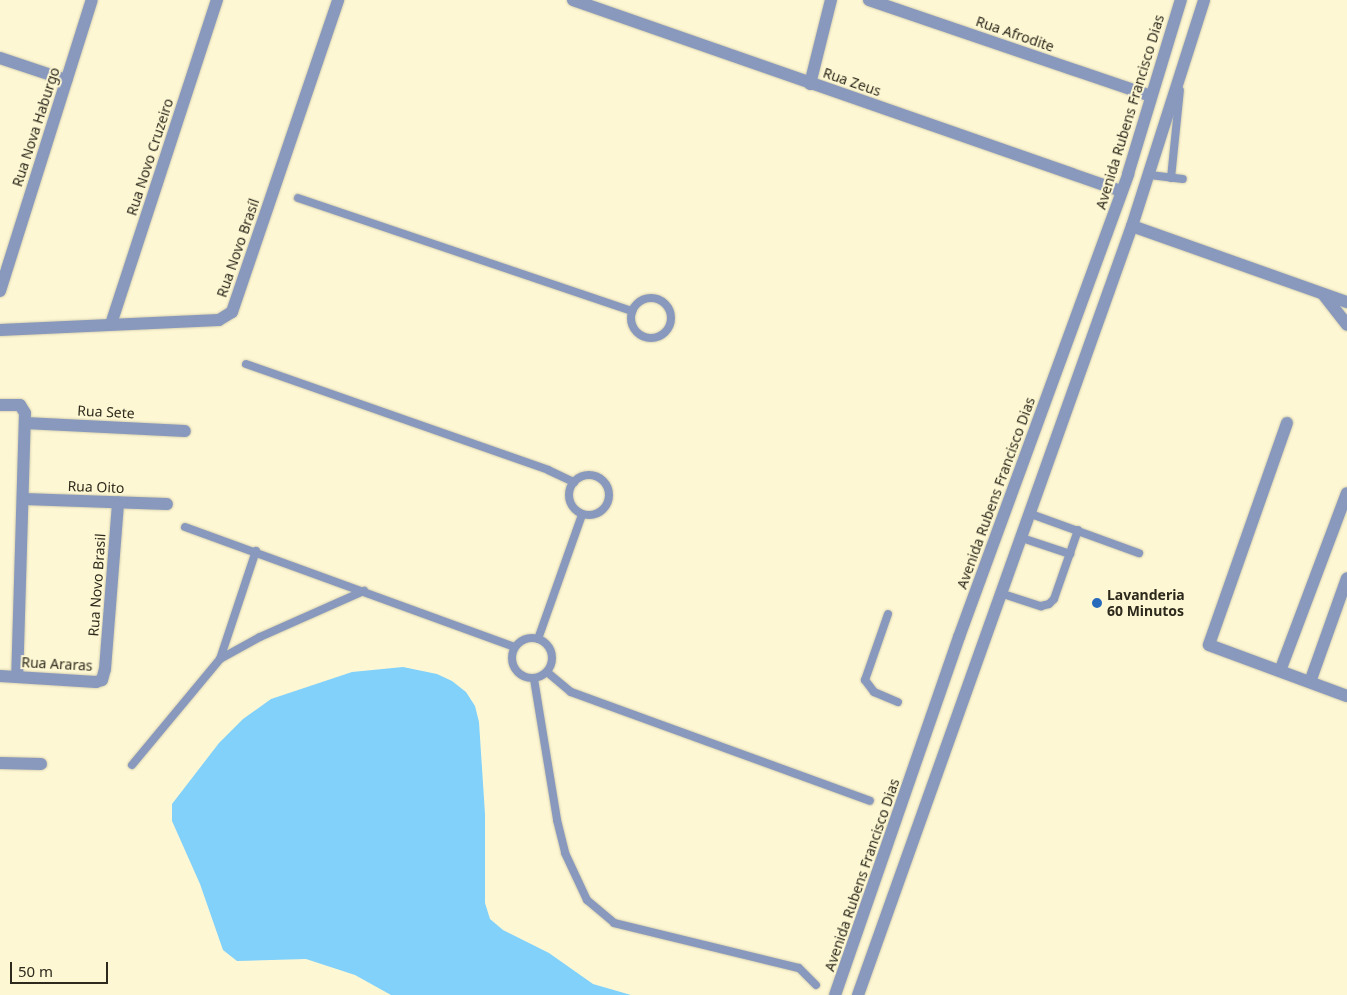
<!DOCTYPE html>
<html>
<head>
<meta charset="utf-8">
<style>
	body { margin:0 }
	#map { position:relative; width:1347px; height:995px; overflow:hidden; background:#fef7d3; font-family:"Noto Sans",sans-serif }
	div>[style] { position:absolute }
	.water>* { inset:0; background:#81d1fb }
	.roads { filter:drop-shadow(0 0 1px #d8d2b2) drop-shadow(0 0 1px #d8d2b2) }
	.lane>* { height:8px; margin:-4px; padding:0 4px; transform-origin:4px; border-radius:4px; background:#8999bd }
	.lane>.ring { margin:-4px; padding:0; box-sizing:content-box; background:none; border:8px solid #8999bd; border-radius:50% }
	.street>* { height:12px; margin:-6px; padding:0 6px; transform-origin:6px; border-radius:6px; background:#8999bd }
	.dots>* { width:14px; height:14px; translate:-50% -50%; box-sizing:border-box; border:2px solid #fef7d3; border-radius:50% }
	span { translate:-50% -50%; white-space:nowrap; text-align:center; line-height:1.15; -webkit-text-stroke:4px #fef7d3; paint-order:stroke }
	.street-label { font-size:14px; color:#2d2a1d }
	.poi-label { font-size:14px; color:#2d2a1d; font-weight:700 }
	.left { translate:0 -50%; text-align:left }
	.scale { position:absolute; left:10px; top:962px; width:98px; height:22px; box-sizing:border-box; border:2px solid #2d2a1d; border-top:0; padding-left:6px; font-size:15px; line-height:18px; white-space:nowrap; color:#2d2a1d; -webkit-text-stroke:4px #fef7d3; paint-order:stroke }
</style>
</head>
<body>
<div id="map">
	<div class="water">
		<div style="clip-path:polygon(403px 667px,437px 674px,452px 681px,466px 692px,475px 706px,479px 722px,485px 814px,485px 903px,490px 919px,503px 930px,549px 953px,593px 984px,631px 995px,391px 995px,355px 975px,306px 959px,237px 961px,223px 950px,200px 884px,172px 821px,172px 804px,219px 743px,243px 719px,271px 699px,352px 672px)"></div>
	</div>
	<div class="roads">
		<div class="lane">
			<div style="left:1150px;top:175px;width:33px;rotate:7deg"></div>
			<div style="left:1171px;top:178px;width:88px;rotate:-84.2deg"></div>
			<div style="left:298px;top:198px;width:353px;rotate:18.7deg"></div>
			<div class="ring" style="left:631px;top:298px;width:32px;height:32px"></div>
			<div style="left:246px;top:364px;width:320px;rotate:19.3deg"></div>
			<div style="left:548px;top:470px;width:29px;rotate:25deg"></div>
			<div class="ring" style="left:569px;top:475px;width:32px;height:32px"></div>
			<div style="left:1031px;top:514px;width:115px;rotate:19.9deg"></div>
			<div style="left:185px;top:527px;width:350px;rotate:20deg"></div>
			<div style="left:1022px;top:538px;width:51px;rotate:18.4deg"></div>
			<div style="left:1003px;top:594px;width:40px;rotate:18deg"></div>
			<div style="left:1041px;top:606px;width:8px;rotate:-14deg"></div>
			<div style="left:1049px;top:604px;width:7px;rotate:-45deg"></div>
			<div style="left:1054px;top:599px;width:73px;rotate:-70.8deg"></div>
			<div style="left:888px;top:614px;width:70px;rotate:109.2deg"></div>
			<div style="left:865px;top:680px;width:15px;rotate:53deg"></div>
			<div style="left:874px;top:692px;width:26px;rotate:23deg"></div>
			<div class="ring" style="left:512px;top:638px;width:32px;height:32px"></div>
			<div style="left:538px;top:639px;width:132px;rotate:-70.5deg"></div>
			<div style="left:220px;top:659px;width:114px;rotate:-71.6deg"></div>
			<div style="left:547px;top:672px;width:31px;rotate:40deg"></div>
			<div style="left:571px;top:692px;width:318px;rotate:20deg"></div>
			<div style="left:534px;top:679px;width:143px;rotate:80.7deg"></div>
			<div style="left:557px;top:820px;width:34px;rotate:76deg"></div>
			<div style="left:565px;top:853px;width:52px;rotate:64.9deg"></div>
			<div style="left:587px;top:900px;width:35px;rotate:40deg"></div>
			<div style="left:614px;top:923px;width:190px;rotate:13.7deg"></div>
			<div style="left:799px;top:968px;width:24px;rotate:45deg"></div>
			<div style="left:132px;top:765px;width:138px;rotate:-50.3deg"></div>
			<div style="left:220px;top:659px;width:46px;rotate:-28.8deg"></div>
			<div style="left:260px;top:637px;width:114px;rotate:-23.9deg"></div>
		</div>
		<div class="street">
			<div style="left:573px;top:0;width:580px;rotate:19.22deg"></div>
			<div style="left:869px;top:0;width:298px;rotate:18.8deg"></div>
			<div style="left:0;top:58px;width:70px;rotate:18.4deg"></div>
			<div style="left:810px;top:84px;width:87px;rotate:-76deg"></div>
			<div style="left:1132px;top:226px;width:228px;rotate:19.5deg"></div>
			<div style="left:0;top:291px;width:305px;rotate:-72.5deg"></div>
			<div style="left:1323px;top:294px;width:39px;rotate:52deg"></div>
			<div style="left:111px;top:324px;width:341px;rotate:-71.9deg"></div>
			<div style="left:0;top:330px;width:219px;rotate:-2.6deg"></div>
			<div style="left:219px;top:320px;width:15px;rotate:-32deg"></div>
			<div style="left:232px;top:312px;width:330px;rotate:-71.2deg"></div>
			<div style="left:0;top:405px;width:20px"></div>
			<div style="left:20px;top:405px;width:9px;rotate:58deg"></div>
			<div style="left:25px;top:413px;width:264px;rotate:91.7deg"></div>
			<div style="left:25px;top:423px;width:160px;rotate:2.9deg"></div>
			<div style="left:1287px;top:423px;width:235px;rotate:109.4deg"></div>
			<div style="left:1209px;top:645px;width:147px;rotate:20.3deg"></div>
			<div style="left:24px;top:499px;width:143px;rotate:2deg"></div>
			<div style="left:1280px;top:671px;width:190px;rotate:-69.4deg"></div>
			<div style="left:0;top:676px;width:96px;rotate:3.6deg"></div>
			<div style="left:96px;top:682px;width:6px;rotate:-18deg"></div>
			<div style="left:102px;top:680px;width:11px;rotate:-75deg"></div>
			<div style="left:105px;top:669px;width:167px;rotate:-85.5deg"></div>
			<div style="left:1310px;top:682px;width:110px;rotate:-70.4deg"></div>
			<div style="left:0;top:763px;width:41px;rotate:1.4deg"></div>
			<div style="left:835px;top:995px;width:379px;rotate:-70.9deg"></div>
			<div style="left:959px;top:637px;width:493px;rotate:-69.9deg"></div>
			<div style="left:1128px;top:174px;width:182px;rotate:-73.1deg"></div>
			<div style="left:858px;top:995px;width:816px;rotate:-70.39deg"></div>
			<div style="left:1132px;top:226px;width:237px;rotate:-72.3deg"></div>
		</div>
	</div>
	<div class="dots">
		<div style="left:1097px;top:603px;background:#276abb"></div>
	</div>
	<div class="street-label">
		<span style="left:1015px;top:34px;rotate:19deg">Rua Afrodite</span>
		<span style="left:852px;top:82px;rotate:19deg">Rua Zeus</span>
		<span style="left:1130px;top:112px;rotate:-73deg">Avenida Rubens Francisco Dias</span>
		<span style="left:36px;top:127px;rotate:-72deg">Rua Nova Haburgo</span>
		<span style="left:150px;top:157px;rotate:-72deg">Rua Novo Cruzeiro</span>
		<span style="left:238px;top:248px;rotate:-71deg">Rua Novo Brasíl</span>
		<span style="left:106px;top:412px;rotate:3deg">Rua Sete</span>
		<span style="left:96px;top:487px;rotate:2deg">Rua Oito</span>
		<span style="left:996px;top:493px;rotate:-70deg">Avenida Rubens Francisco Dias</span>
		<span style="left:97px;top:585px;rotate:-86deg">Rua Novo Brasil</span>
		<span style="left:57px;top:664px;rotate:3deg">Rua Araras</span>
		<span style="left:862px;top:875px;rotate:-71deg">Avenida Rubens Francisco Dias</span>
	</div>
	<div class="poi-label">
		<span class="left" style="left:1107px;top:603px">Lavanderia<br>60 Minutos</span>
	</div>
	<div class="scale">50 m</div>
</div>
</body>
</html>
